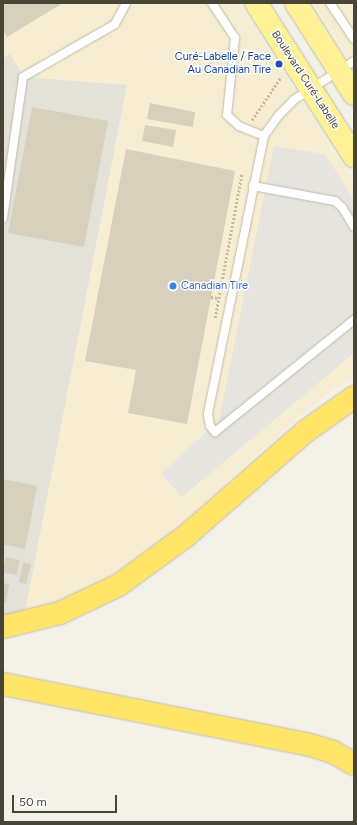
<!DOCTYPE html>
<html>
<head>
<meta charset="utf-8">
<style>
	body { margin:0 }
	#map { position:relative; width:357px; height:825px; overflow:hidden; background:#f4f2e8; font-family:Figtree,sans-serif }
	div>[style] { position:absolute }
	.commercial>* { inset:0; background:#f7edd2 }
	.industrial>* { inset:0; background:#e4e1d9 }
	.parking>* { inset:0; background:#e5e4df }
	.building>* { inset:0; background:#d6d0bd }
	.path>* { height:2.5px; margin-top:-1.25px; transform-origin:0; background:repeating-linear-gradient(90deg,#c2ba9a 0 2px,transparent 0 4px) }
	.roads { filter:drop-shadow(0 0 1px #c0bcaa) drop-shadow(0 0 1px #c0bcaa) }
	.lane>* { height:8px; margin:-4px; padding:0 4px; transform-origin:4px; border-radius:4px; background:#fff }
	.primary>* { height:22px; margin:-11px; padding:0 11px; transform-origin:11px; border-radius:11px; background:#fff196 }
	.highway>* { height:22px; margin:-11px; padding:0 11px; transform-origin:11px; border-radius:11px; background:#ffe468 }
	.dots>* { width:11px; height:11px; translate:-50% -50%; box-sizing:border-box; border:2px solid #fff; border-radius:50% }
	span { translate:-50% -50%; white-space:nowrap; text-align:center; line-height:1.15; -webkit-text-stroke:3px #fff; paint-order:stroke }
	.transit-label { font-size:11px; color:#164399 }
	.right { translate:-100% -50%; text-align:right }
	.street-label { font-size:11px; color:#484436 }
	.shop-label { font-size:11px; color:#366cbe }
	.left { translate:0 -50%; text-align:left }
	.frame { position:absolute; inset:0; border:4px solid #484436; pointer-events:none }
	.scale { position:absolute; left:12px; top:795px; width:105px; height:18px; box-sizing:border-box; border:2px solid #484436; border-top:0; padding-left:5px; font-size:12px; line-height:14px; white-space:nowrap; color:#484436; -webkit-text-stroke:3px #fff; paint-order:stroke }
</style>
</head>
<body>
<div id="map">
	<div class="commercial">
		<div style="clip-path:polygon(3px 3px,239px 3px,354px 183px,354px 378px,334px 389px,300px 415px,155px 548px,95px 585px,46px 607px,25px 612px,127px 85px,23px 77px,9px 55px,3px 59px)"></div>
		<div style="clip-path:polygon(313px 3px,354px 3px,354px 67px,339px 43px)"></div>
	</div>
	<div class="industrial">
		<div style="clip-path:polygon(10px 54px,24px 77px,127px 85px,25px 612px,3px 617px,3px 59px)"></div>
	</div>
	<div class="parking">
		<div style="clip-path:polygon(274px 146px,325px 154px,354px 200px,354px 353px,182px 497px,161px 474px,219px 420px)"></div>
	</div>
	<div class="building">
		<div style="clip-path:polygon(3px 3px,63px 3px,7px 37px,3px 30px)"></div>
		<div style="clip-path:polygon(150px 103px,195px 112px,193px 127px,147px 119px)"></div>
		<div style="clip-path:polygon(32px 107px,108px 121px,84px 247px,8px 233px)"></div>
		<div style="clip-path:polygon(145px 125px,176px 130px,173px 147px,142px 141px)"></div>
		<div style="clip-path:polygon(126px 149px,235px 171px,187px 424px,128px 413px,136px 370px,85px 361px)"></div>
		<div style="clip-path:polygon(3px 479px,37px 486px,25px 549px,3px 544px)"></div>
		<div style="clip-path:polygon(6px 557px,20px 560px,17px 575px,3px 572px)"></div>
		<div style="clip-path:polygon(23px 562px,31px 564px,26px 584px,19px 582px)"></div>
		<div style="clip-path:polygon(3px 583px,9px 584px,6px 602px,3px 601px)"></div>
	</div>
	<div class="path">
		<div style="left:252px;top:120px;width:52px;rotate:-56deg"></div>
		<div style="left:211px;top:297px;width:7px;rotate:8deg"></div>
		<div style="left:215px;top:318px;width:147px;rotate:-79.5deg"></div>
	</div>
	<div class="roads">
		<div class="lane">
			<div style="left:212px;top:3px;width:42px;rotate:56.7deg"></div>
			<div style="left:235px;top:38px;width:77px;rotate:95.9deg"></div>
			<div style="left:227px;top:115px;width:16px;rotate:43deg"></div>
			<div style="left:239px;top:126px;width:27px;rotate:22deg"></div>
			<div style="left:330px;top:3px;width:43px;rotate:56.3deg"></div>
			<div style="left:354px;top:61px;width:72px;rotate:147deg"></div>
			<div style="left:294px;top:100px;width:21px;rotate:135deg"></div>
			<div style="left:279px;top:115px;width:26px;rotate:126deg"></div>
			<div style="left:264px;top:136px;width:284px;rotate:101.4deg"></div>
			<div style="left:208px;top:414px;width:12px;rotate:81deg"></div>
			<div style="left:210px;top:426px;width:8px;rotate:50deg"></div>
			<div style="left:215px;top:432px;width:179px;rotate:-38.9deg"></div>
			<div style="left:253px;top:186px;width:83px;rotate:10.4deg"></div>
			<div style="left:335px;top:201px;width:9px;rotate:41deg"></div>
			<div style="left:342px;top:207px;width:23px;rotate:59deg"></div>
			<div style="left:3px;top:218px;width:142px;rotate:-81.9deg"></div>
			<div style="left:23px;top:77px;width:106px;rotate:-29.9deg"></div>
			<div style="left:115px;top:24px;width:24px;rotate:-62deg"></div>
		</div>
		<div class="primary">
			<div style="left:256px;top:3px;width:182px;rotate:57.4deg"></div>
			<div style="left:296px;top:3px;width:108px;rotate:57.5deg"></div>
		</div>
		<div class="highway">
			<div style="left:3px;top:627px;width:59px;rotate:-13.8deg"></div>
			<div style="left:60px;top:613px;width:65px;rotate:-25.4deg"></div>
			<div style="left:119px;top:585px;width:84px;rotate:-36.3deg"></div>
			<div style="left:187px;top:535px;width:158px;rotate:-41.2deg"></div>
			<div style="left:306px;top:431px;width:59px;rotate:-35.3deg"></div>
			<div style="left:3px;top:684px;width:310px;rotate:11.2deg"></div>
			<div style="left:307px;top:744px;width:27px;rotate:17deg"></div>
			<div style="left:333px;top:752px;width:24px;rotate:30deg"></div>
		</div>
	</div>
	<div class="dots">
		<div style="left:279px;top:64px;background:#1a4fb4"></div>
		<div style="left:173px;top:286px;background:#3f7fe0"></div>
	</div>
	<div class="transit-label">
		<span class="right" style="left:271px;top:64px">Curé-Labelle / Face<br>Au Canadian Tire</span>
	</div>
	<div class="street-label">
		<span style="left:305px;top:80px;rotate:57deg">Boulevard Curé-Labelle</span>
	</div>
	<div class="shop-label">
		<span class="left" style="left:181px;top:286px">Canadian Tire</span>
	</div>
	<div class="frame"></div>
	<div class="scale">50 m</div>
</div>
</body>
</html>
